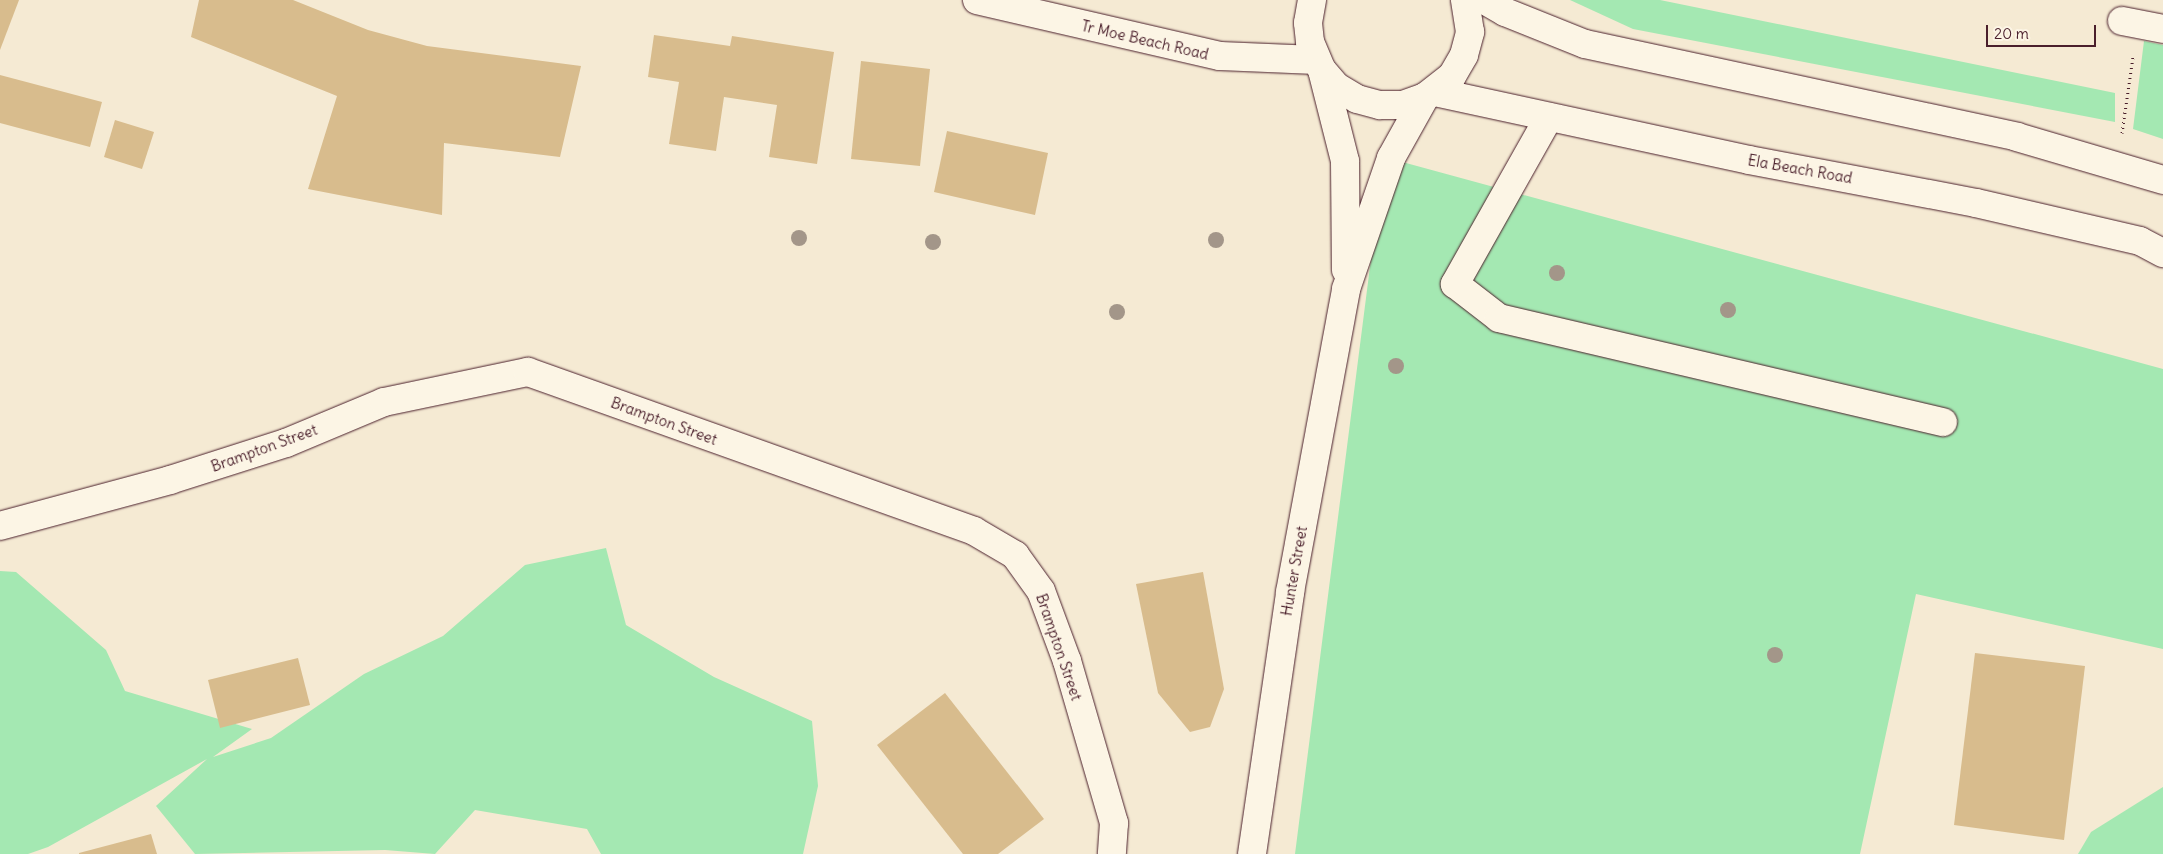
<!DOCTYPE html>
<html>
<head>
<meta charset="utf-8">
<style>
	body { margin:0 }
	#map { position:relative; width:2163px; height:854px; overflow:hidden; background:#f5ead3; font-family:Delius,sans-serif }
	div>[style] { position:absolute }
	.green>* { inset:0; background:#a4e8b2 }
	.building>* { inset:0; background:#d8bc8d }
	.path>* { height:3px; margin-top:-1.5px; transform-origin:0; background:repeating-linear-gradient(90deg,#4a1f2b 0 1px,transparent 0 5px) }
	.roads { filter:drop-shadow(0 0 1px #4a1f2b) drop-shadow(0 0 1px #4a1f2b) }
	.minor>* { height:28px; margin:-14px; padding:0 14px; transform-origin:14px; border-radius:14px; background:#fcf5e5 }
	.highway>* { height:28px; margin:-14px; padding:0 14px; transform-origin:14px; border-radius:14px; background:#fcf5e5 }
	.trees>* { width:16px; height:16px; margin:-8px; border-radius:50%; background:#a39689 }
	span { translate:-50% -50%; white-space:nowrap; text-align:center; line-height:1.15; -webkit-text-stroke:4.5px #fcf5e5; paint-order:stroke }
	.street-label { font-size:15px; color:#4a1f2b }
	.scale { position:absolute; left:1986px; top:25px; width:110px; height:22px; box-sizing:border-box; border:2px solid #4a1f2b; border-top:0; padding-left:6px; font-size:15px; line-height:18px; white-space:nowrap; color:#4a1f2b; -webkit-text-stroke:4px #fcf5e5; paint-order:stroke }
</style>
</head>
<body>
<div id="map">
	<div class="green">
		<div style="clip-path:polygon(1570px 0,1660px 0,2115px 93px,2115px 122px,1633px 29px)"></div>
		<div style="clip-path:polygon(2144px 41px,2163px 45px,2163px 139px,2133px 129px)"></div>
		<div style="clip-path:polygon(1384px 157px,2163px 369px,2163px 649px,1916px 594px,1860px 854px,1295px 854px)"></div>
		<div style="clip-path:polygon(606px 548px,626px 625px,714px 677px,812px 721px,818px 786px,803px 854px,601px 854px,587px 829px,475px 810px,435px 854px,385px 850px,195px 854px,156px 806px,207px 759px,48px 847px,28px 854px,0 854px,0 571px,16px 572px,106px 650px,125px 691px,252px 729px,213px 757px,271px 738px,364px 674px,443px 636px,525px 565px)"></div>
		<div style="clip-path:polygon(2163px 787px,2163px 854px,2078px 854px,2091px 832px)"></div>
	</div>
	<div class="building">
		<div style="clip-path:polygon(0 0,19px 0,0 50px)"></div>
		<div style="clip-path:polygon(199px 0,293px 0,368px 30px,427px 46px,581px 66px,560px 157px,444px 143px,442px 215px,308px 189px,337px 96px,191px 37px)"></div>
		<div style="clip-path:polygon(654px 35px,730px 46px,732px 36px,834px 52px,817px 164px,769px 157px,777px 105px,724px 97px,716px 151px,669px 144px,679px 82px,648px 77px)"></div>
		<div style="clip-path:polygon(861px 61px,930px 69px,920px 166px,851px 159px)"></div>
		<div style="clip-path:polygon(0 75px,102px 102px,90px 147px,0 123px)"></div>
		<div style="clip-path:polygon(115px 120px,154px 132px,142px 169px,104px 157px)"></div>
		<div style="clip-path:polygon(947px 131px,1048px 153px,1035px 215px,934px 192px)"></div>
		<div style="clip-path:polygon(1203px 572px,1224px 689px,1210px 727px,1190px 732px,1158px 693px,1136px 584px)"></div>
		<div style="clip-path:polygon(1975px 653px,2085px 666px,2064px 840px,1954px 825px)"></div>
		<div style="clip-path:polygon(298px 658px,310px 705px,220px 728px,208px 680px)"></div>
		<div style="clip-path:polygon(945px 693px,1044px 819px,998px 854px,963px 854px,877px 745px)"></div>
		<div style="clip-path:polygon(151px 834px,157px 854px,79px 854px,79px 853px)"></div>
	</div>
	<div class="path">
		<div style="left:2122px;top:133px;width:77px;rotate:-81.8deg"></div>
	</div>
	<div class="roads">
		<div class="minor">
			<div style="left:2122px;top:21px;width:42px;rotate:11deg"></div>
			<div style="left:1322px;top:70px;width:94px;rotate:75.8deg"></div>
			<div style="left:1345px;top:161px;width:109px;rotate:89.5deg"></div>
			<div style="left:1549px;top:117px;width:192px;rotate:119.4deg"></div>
			<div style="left:1455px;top:284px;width:56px;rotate:37.7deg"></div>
			<div style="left:1499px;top:318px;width:456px;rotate:13.2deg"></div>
			<div style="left:0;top:526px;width:176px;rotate:-15.1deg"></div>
			<div style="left:170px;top:480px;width:122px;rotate:-17.7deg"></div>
			<div style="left:286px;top:443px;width:106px;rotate:-22.7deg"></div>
			<div style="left:384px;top:402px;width:147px;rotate:-11.8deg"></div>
			<div style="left:528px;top:372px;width:473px;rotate:19.6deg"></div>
			<div style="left:974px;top:531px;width:48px;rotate:30.3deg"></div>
			<div style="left:1015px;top:555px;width:44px;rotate:54.2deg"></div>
			<div style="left:1041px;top:591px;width:75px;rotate:69.6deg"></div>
			<div style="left:1067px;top:661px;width:169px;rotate:73.8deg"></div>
			<div style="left:1114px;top:823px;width:31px;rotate:94deg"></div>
			<div style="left:1252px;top:854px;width:265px;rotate:-81.7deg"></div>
			<div style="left:1290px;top:592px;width:308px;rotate:-79.5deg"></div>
			<div style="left:1346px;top:289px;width:139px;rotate:-71deg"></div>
			<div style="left:1391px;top:158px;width:70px;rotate:-60.9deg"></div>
		</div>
		<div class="highway">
			<div style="left:977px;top:0;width:249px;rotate:13deg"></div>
			<div style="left:1220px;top:56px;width:96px;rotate:2.4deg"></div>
			<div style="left:1312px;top:0;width:23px;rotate:100deg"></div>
			<div style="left:1308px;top:23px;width:19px;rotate:84deg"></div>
			<div style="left:1310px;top:42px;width:30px;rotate:67deg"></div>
			<div style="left:1322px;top:70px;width:23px;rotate:49deg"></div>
			<div style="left:1337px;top:87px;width:23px;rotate:31deg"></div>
			<div style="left:1357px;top:99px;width:24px;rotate:15deg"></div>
			<div style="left:1380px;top:105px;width:23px"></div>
			<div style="left:1403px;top:105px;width:23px;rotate:-20deg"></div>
			<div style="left:1425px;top:97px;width:34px;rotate:-38deg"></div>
			<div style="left:1452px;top:76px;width:24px;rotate:-60deg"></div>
			<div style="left:1464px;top:55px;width:24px;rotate:-75deg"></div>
			<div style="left:1470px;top:32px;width:32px;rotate:-99deg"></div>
			<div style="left:1484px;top:0;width:24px;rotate:30deg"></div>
			<div style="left:1505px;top:12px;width:86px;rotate:21.8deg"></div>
			<div style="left:1585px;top:44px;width:442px;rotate:12.1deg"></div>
			<div style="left:2017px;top:137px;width:152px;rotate:16.4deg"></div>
			<div style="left:1435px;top:92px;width:321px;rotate:12.2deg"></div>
			<div style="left:1749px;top:160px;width:231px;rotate:10.7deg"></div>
			<div style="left:1976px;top:203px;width:168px;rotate:13deg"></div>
			<div style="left:2140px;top:241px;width:26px;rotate:28deg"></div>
		</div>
	</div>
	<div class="trees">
		<div style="left:799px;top:238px"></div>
		<div style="left:1216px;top:240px"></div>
		<div style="left:933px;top:242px"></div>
		<div style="left:1557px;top:273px"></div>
		<div style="left:1728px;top:310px"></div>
		<div style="left:1117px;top:312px"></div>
		<div style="left:1396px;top:366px"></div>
		<div style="left:1775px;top:655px"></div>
	</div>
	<div class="street-label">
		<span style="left:1145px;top:40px;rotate:13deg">Tr Moe Beach Road</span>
		<span style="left:1800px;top:169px;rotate:10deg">Ela Beach Road</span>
		<span style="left:664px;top:421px;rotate:20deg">Brampton Street</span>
		<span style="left:264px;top:448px;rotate:-20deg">Brampton Street</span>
		<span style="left:1294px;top:571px;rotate:-80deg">Hunter Street</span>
		<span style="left:1059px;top:647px;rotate:71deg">Brampton Street</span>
	</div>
	<div class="scale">20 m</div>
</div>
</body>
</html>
